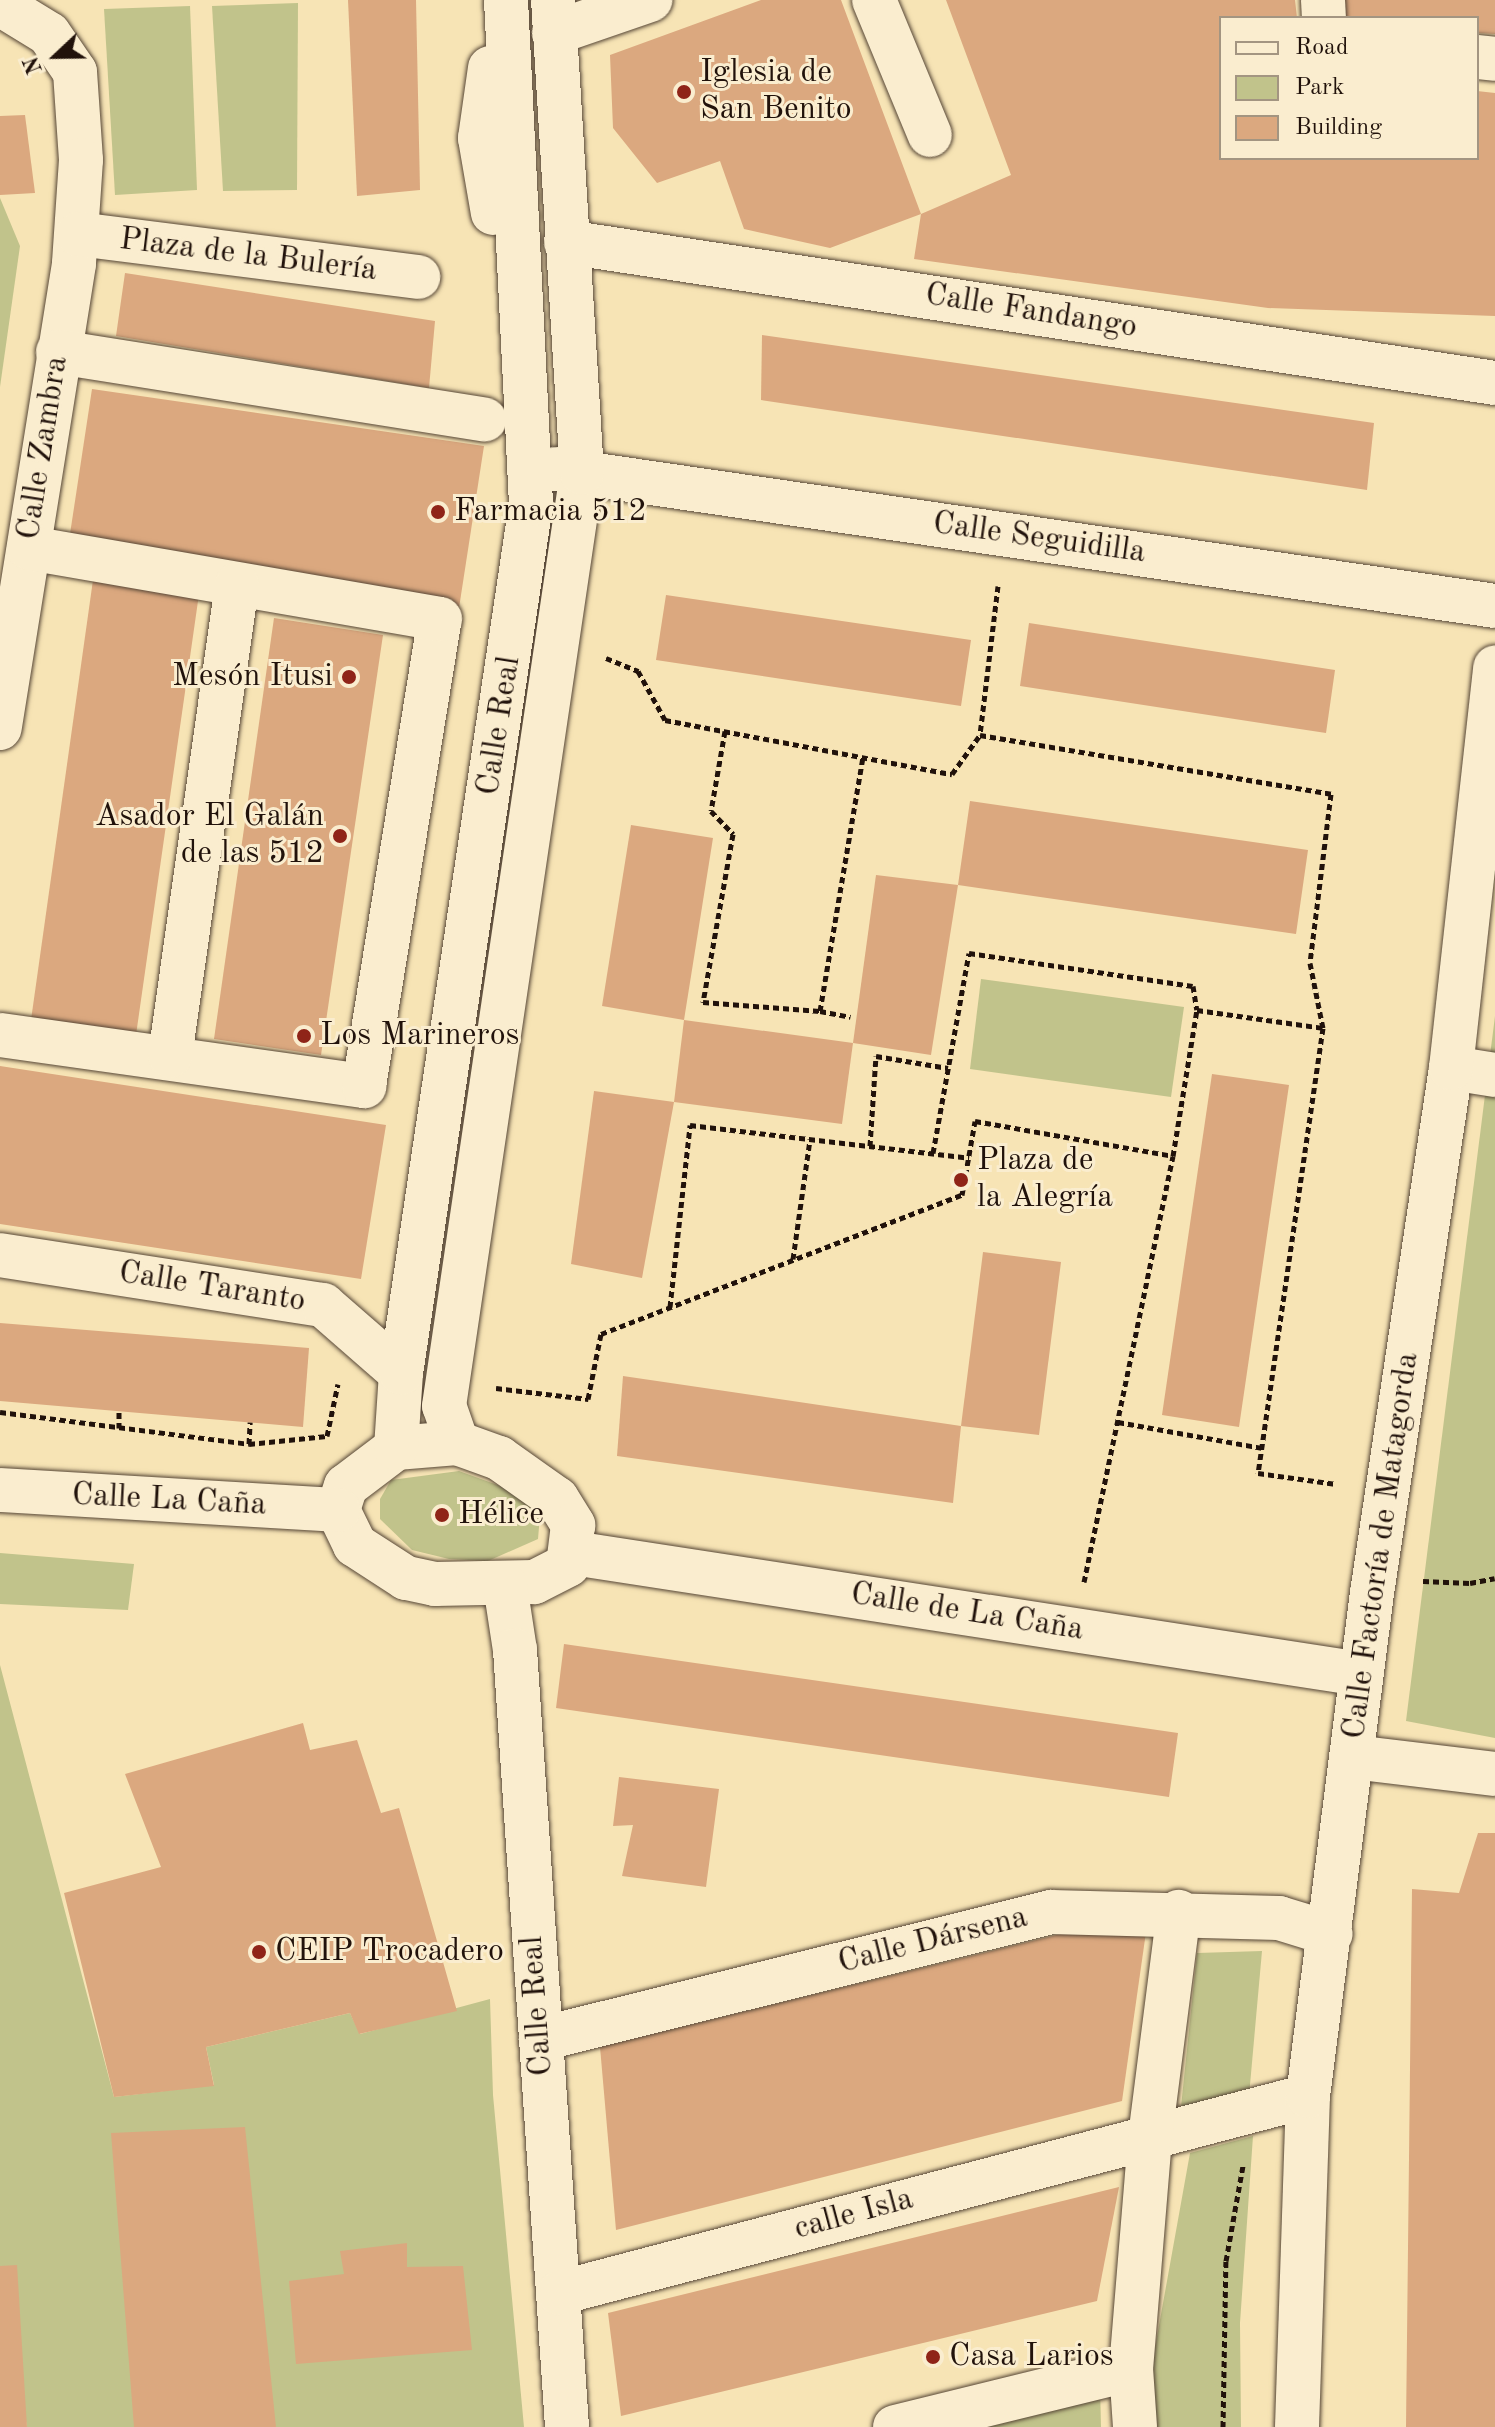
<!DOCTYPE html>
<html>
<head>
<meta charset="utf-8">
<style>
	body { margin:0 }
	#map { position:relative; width:1495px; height:2427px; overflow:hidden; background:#f7e4b5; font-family:"Old Standard TT",serif }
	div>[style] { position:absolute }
	.green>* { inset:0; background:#c1c38b }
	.building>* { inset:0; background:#dba87f }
	.path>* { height:5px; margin-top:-2.5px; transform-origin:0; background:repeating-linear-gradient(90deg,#21120b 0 6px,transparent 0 10px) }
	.roads { filter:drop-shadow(0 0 2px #564636) drop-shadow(0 0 2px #564636) }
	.minor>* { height:44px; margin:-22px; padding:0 22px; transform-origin:22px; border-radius:22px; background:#faedcf }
	.dots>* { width:22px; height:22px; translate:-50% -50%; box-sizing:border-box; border:4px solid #faedcf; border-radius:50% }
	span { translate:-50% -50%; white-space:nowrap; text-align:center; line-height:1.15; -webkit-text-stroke:6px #faedcf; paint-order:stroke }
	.poi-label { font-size:32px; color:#21120b }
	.left { translate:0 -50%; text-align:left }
	.right { translate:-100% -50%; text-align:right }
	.street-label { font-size:32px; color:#21120b }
	.legend { position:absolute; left:1219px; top:16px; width:260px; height:144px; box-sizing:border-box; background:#faedcf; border:2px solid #a39581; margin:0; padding:10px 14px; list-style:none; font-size:24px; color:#21120b }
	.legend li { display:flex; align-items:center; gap:16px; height:40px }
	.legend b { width:40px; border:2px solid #a39581 }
	.north { position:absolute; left:16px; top:16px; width:80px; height:80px; -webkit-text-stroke:6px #faedcf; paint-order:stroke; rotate:248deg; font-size:22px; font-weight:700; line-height:32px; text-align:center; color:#21120b }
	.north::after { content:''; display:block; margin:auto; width:28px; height:36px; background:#21120b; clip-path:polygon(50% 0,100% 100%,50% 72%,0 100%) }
</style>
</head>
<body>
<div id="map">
	<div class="green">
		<div style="clip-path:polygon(298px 3px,297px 190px,223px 191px,212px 6px)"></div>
		<div style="clip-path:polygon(190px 6px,197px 190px,115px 195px,104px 9px)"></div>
		<div style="clip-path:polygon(0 198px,20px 246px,0 387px)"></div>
		<div style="clip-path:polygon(981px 979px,1184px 1007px,1171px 1097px,970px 1069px)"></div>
		<div style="clip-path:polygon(1495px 1016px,1495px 1738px,1406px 1721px)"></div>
		<div style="clip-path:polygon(459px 1471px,533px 1498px,540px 1515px,538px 1539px,488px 1561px,449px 1559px,412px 1550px,380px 1519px,380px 1499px,391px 1480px)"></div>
		<div style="clip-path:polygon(0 1553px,134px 1564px,128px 1610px,0 1604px)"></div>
		<div style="clip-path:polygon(0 1665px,114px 2097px,214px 2085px,206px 2047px,350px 2013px,360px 2034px,490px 1999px,493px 2095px,524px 2427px,27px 2427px,0 2266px)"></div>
		<div style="clip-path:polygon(1262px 1951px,1249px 2096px,1181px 2107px,1197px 1953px)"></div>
		<div style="clip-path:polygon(1253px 2136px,1240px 2323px,1241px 2427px,1155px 2427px,1151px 2370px,1190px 2153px)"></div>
		<div style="clip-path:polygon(1100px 2386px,1101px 2427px,959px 2427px)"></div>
	</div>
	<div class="building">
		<div style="clip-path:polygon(348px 0,416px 0,420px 190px,357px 196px)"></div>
		<div style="clip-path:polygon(761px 0,841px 0,921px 214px,830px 248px,744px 229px,720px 161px,657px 183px,613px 128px,610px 55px)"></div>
		<div style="clip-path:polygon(946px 0,1295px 0,1297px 18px,1221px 18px,1221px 158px,1477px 158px,1477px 91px,1495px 93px,1495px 316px,1268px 308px,914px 259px,921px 214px,1011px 175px)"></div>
		<div style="clip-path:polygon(1340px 0,1495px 0,1495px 34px,1477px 33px,1477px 18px,1341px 18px)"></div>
		<div style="clip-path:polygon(25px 115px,35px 193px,0 195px,0 116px)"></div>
		<div style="clip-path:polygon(125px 273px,435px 321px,429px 388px,116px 336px)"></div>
		<div style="clip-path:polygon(762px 335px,1374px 423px,1367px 490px,761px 400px)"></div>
		<div style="clip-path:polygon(92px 389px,484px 446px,459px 608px,70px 534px)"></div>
		<div style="clip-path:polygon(93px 580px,199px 594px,136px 1035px,31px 1020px)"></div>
		<div style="clip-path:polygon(666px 595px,971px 640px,961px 706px,656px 660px)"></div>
		<div style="clip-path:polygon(274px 618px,383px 635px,321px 1055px,214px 1039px)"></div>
		<div style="clip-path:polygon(1029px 623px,1335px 670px,1326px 733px,1020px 686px)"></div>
		<div style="clip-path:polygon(970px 801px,1308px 850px,1296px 934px,958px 885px)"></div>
		<div style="clip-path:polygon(631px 825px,713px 838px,684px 1020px,602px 1006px)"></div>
		<div style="clip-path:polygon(876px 875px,958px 885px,931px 1055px,853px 1043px)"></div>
		<div style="clip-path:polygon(684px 1020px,853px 1043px,842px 1124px,674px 1102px)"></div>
		<div style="clip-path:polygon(0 1066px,386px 1125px,361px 1279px,0 1224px)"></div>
		<div style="clip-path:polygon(1212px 1074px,1289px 1085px,1239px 1427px,1162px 1415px)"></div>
		<div style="clip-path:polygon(594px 1091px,674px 1102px,642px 1278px,571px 1264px)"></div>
		<div style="clip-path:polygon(983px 1252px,1061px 1262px,1039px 1435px,961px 1426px)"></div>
		<div style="clip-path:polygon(0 1323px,309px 1348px,303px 1427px,0 1401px)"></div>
		<div style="clip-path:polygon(623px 1376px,961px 1426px,953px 1503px,617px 1456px)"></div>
		<div style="clip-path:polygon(564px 1644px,1178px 1733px,1169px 1797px,556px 1708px)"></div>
		<div style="clip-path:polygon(303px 1723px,310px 1750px,357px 1740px,381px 1813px,399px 1808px,457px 2011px,359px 2034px,350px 2013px,206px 2047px,214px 2086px,114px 2097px,64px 1893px,161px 1867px,125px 1774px)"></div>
		<div style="clip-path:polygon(619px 1777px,719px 1789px,706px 1887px,622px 1876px,633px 1825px,613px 1826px)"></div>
		<div style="clip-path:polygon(1478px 1833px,1495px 1833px,1495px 2427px,1406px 2427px,1412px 1889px,1459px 1893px)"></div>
		<div style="clip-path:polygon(1089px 1927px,1146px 1932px,1122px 2101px,616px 2230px,600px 2047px)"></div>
		<div style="clip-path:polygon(245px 2127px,276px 2427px,134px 2427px,111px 2133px)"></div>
		<div style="clip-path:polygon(1119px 2187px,1097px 2301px,621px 2416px,608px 2313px)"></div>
		<div style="clip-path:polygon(407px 2243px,407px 2267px,463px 2266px,472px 2350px,296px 2364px,289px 2281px,344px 2274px,340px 2251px)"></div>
		<div style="clip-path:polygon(17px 2265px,27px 2427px,0 2427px,0 2266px)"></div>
	</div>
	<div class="path">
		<div style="left:998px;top:586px;width:150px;rotate:96.9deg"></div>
		<div style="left:980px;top:735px;width:356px;rotate:9.5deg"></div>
		<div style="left:1331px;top:794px;width:170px;rotate:97.1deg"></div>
		<div style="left:1310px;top:963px;width:66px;rotate:78.7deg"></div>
		<div style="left:606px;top:658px;width:35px;rotate:22deg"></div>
		<div style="left:638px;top:671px;width:56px;rotate:61.1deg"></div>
		<div style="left:665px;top:720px;width:292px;rotate:10.7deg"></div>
		<div style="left:952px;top:774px;width:48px;rotate:-54.3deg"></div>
		<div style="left:725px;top:731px;width:81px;rotate:99.9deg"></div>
		<div style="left:711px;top:811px;width:32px;rotate:46deg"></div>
		<div style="left:733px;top:834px;width:171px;rotate:100.1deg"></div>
		<div style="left:703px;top:1002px;width:117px;rotate:4.4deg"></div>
		<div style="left:820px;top:1011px;width:258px;rotate:-80.4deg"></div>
		<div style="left:820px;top:1011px;width:31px;rotate:11deg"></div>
		<div style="left:870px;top:1146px;width:90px;rotate:-86.2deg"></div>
		<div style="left:876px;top:1056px;width:73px;rotate:9.5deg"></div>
		<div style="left:933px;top:1153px;width:203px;rotate:-79.8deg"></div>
		<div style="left:969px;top:953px;width:226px;rotate:8.4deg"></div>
		<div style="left:1193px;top:986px;width:24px;rotate:81deg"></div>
		<div style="left:793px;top:1259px;width:121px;rotate:-81.9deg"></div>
		<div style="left:670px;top:1307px;width:183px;rotate:-83.7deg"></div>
		<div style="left:690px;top:1125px;width:281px;rotate:6.7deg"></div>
		<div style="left:496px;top:1388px;width:93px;rotate:6.8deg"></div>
		<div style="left:588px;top:1399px;width:66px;rotate:-78.7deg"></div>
		<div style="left:601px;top:1334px;width:387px;rotate:-21.1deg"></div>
		<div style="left:962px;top:1195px;width:75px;rotate:-80deg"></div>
		<div style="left:975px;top:1121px;width:201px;rotate:10deg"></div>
		<div style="left:1173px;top:1156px;width:148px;rotate:-80.7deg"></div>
		<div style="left:1197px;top:1010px;width:127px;rotate:8.1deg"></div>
		<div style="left:1323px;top:1028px;width:450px;rotate:98.3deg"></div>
		<div style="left:1258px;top:1473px;width:79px;rotate:8deg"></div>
		<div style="left:0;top:1412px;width:251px;rotate:7.3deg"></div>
		<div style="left:249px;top:1444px;width:78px;rotate:-5.9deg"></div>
		<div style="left:327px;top:1436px;width:53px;rotate:-78.1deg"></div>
		<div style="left:1118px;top:1422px;width:146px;rotate:10.2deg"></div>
		<div style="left:119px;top:1428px;width:16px;rotate:-90deg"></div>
		<div style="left:249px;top:1444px;width:22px;rotate:-87deg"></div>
		<div style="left:1423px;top:1581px;width:47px;rotate:2.4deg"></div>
		<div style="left:1470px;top:1583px;width:25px;rotate:-11deg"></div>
		<div style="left:1084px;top:1582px;width:435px;rotate:-78.2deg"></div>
		<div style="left:1223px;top:2427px;width:166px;rotate:-89deg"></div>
		<div style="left:1226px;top:2261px;width:97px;rotate:-79.9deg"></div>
	</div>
	<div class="roads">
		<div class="minor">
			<div style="left:874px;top:0;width:146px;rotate:67.5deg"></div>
			<div style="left:1323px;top:0;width:18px;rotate:87deg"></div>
			<div style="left:0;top:4px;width:57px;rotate:31.5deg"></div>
			<div style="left:49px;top:34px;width:46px;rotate:55.6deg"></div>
			<div style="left:75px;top:72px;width:88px;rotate:86.1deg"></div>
			<div style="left:81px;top:160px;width:104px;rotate:93.9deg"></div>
			<div style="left:74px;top:264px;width:470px;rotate:99.1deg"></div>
			<div style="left:554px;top:33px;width:102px;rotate:-19deg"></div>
			<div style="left:1477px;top:57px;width:18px;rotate:6deg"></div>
			<div style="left:490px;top:68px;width:71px;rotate:98.1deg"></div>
			<div style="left:480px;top:138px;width:76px;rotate:80.2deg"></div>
			<div style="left:78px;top:234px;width:343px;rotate:7.2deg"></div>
			<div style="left:566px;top:242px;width:940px;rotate:8.63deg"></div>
			<div style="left:58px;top:352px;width:432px;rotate:9deg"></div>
			<div style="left:555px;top:469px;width:950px;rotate:8.29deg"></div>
			<div style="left:0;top:1035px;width:368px;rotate:8deg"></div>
			<div style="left:364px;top:1086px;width:473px;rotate:-80.8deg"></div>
			<div style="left:440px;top:619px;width:417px;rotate:-170.2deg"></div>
			<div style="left:170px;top:1056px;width:476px;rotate:-81.9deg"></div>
			<div style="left:1451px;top:1068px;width:45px;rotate:9deg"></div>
			<div style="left:0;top:1255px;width:327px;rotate:8.8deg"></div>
			<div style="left:323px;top:1305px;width:103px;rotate:41.1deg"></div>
			<div style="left:457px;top:1443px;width:39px;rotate:-109deg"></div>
			<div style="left:444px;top:1406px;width:943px;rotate:-81.59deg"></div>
			<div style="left:582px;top:473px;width:474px;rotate:-93.5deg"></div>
			<div style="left:457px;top:1443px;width:45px;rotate:19.7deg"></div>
			<div style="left:499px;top:1458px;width:71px;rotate:35.3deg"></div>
			<div style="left:557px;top:1499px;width:31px;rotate:58deg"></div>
			<div style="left:573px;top:1525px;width:40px;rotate:97.1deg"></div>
			<div style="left:568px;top:1565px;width:38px;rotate:153deg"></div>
			<div style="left:534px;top:1582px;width:99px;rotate:178.8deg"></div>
			<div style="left:435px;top:1584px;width:30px;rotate:-168deg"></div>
			<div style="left:406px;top:1578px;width:61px;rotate:-147.1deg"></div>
			<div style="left:355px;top:1545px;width:39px;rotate:-116deg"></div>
			<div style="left:338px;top:1510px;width:25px;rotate:-72deg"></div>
			<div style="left:346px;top:1486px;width:63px;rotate:-37.2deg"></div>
			<div style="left:396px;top:1448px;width:61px;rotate:-4.7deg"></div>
			<div style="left:396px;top:1448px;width:75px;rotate:-86.2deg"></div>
			<div style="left:401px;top:1373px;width:879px;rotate:-81.49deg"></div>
			<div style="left:531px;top:504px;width:505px;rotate:-92.84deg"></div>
			<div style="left:0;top:1490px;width:339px;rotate:3.4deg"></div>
			<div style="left:573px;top:1553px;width:797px;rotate:8.73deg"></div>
			<div style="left:505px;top:1585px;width:66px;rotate:81.3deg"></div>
			<div style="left:515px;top:1650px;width:779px;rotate:86.17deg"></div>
			<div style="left:1353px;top:1757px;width:143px;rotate:6.8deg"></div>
			<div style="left:541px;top:2039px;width:526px;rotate:-13.98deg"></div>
			<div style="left:1051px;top:1912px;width:228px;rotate:1.5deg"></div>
			<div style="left:1279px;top:1918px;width:54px;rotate:17.1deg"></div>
			<div style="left:559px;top:2293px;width:774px;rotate:-14.74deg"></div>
			<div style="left:895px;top:2427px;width:243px;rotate:-13.8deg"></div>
			<div style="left:1135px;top:2427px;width:58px;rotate:-93.9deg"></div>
			<div style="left:1131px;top:2369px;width:233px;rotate:-85.3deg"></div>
			<div style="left:1150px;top:2137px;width:227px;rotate:-82.7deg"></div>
			<div style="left:1297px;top:2427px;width:331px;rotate:-88.1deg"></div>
			<div style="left:1308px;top:2096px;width:507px;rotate:-82.75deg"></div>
			<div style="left:1372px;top:1593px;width:531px;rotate:-81.44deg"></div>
			<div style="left:1451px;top:1068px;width:403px;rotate:-83.7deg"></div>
		</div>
	</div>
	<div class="dots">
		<div style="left:684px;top:92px;background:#8f2418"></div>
		<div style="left:438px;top:512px;background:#8f2418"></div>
		<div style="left:349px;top:677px;background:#8f2418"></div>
		<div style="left:340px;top:836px;background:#8f2418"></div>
		<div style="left:304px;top:1036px;background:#8f2418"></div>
		<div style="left:961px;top:1180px;background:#8f2418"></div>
		<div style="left:442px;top:1515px;background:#8f2418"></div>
		<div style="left:259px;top:1952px;background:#8f2418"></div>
		<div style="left:933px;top:2357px;background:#8f2418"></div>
	</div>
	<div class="poi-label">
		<span class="left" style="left:700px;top:92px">Iglesia de<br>San Benito</span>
		<span class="left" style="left:454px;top:512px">Farmacia 512</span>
		<span class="right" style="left:333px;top:677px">Mesón Itusi</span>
		<span class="right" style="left:324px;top:836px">Asador El Galán<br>de las 512</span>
		<span class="left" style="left:320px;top:1036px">Los Marineros</span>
		<span class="left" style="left:977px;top:1180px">Plaza de<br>la Alegría</span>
		<span class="left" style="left:458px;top:1515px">Hélice</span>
		<span class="left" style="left:275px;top:1952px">CEIP Trocadero</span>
		<span class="left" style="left:949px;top:2357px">Casa Larios</span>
	</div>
	<div class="street-label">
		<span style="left:248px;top:256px;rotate:7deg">Plaza de la Bulería</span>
		<span style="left:1031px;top:312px;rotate:9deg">Calle Fandango</span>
		<span style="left:44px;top:448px;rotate:-81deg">Calle Zambra</span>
		<span style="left:1039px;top:539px;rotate:8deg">Calle Seguidilla</span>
		<span style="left:500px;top:726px;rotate:-81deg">Calle Real</span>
		<span style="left:212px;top:1288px;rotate:9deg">Calle Taranto</span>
		<span style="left:169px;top:1501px;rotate:3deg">Calle La Caña</span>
		<span style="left:1382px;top:1546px;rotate:-82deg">Calle Factoría de Matagorda</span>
		<span style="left:967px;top:1613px;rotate:9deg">Calle de La Caña</span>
		<span style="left:933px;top:1941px;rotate:-14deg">Calle Dársena</span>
		<span style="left:538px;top:2006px;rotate:-94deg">Calle Real</span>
		<span style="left:854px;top:2215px;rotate:-15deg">calle Isla</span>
	</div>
	<ul class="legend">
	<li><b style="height:10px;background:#faedcf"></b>Road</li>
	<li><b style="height:22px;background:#c1c38b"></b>Park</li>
	<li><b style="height:22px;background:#dba87f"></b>Building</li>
	</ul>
	<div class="north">N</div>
</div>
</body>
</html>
